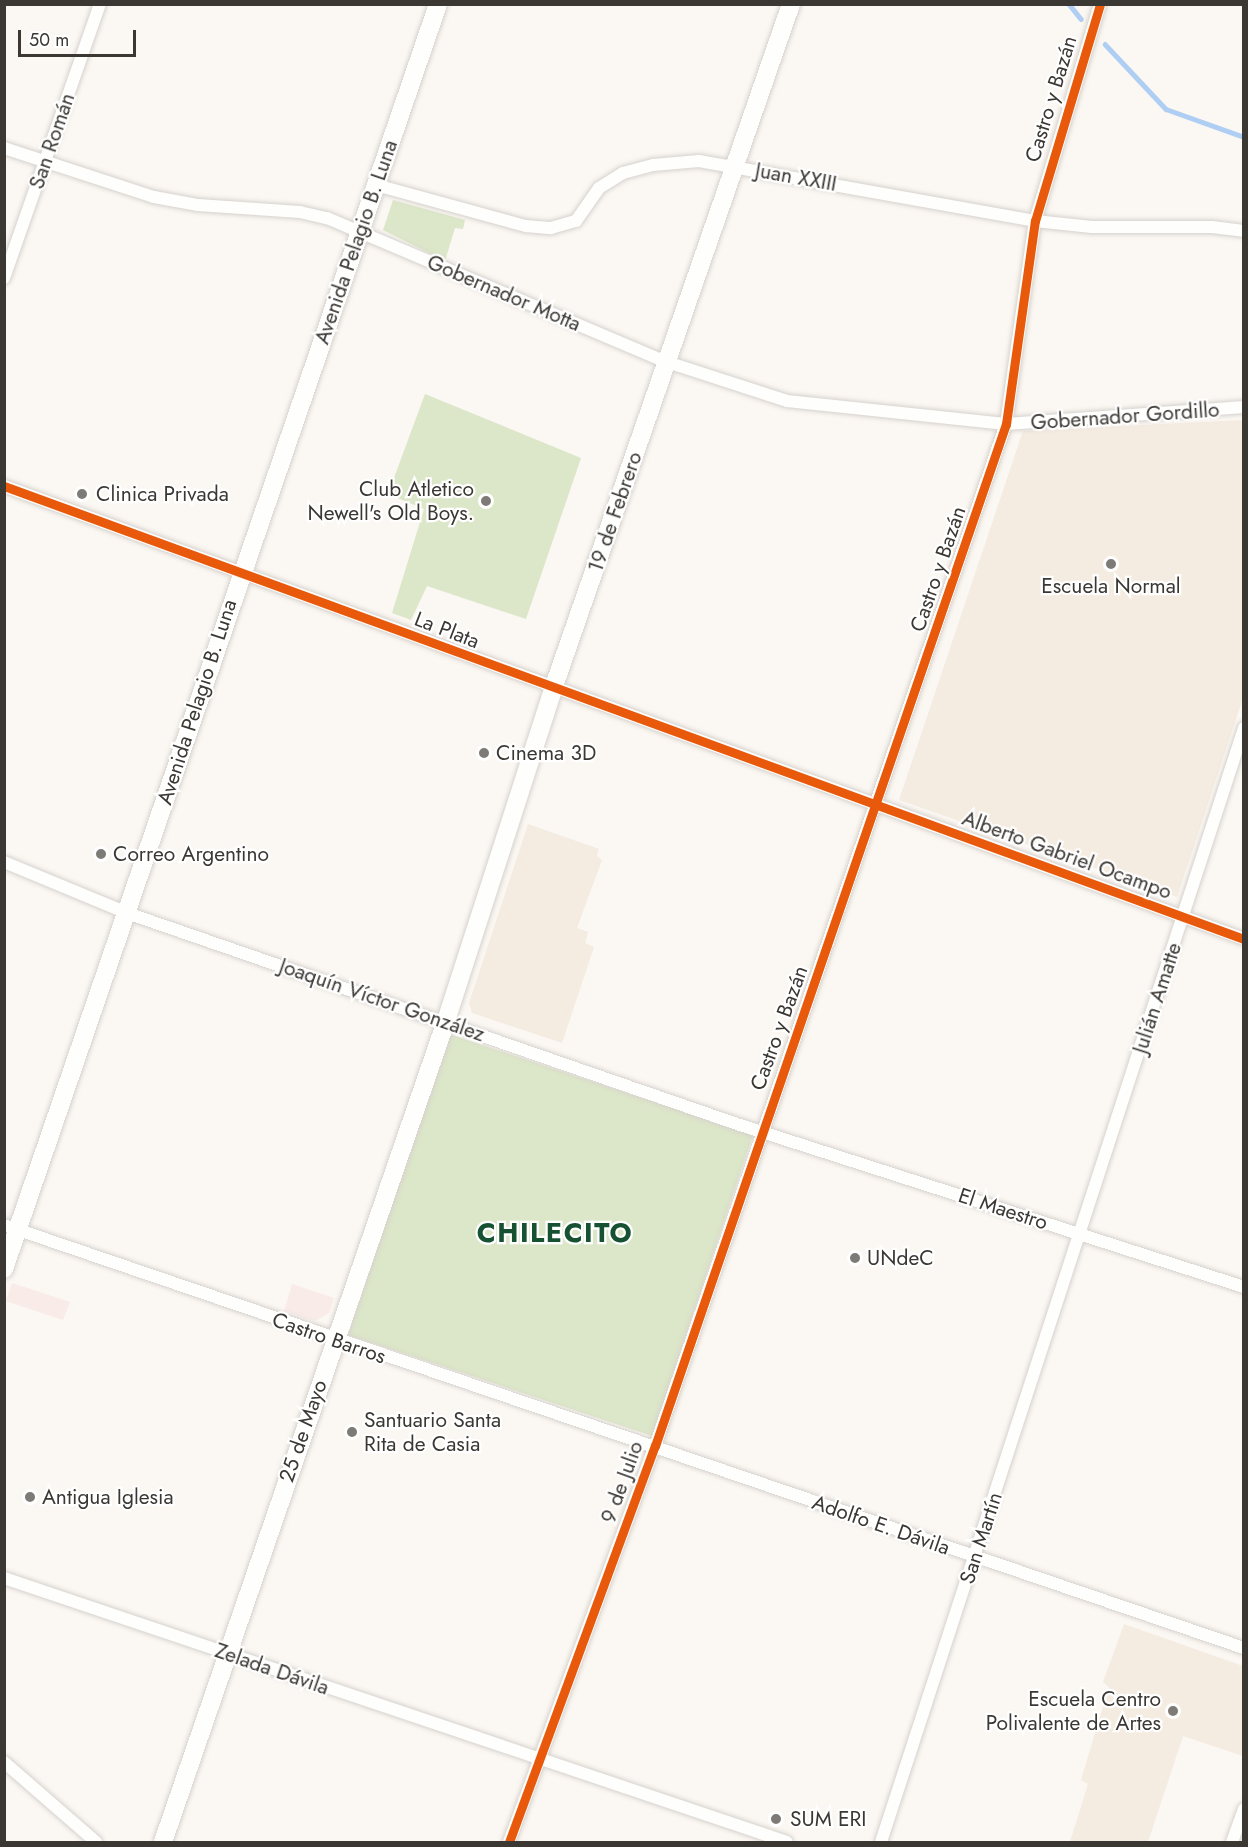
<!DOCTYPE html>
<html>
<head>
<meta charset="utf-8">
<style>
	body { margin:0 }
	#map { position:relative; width:1248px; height:1847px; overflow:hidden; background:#fbf7f2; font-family:Jost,sans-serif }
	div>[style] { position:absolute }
	.commercial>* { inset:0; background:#f9ebe8 }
	.built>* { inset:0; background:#f4ebe1 }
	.green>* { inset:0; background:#dce6c8 }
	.stream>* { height:4.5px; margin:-2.25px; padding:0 2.25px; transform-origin:2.25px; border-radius:2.25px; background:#afcef4 }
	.roads { filter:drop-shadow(0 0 2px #d6d2ce) drop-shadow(0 0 2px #d6d2ce) }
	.street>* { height:12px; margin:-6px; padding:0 6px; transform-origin:6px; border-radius:6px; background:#fefefd }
	.secondary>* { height:18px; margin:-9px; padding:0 9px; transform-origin:9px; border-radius:9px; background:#fefefd }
	.cycleway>* { height:9px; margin:-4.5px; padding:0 4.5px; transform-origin:4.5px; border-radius:4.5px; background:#e8590c }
	.dots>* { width:16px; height:16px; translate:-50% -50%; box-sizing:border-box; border:3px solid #fff; border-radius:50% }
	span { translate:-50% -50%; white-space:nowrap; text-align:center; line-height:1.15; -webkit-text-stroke:4.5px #fff; paint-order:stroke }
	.street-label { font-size:21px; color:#3b3834 }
	.poi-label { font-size:21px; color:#3b3834 }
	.right { translate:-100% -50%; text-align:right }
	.left { translate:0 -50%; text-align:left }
	.district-label { font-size:27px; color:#165132; font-weight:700; letter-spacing:1.5px }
	.frame { position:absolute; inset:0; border:6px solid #3b3834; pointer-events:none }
	.scale { position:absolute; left:18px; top:30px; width:118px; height:27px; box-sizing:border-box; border:3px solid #3b3834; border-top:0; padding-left:8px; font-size:18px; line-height:21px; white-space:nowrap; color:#3b3834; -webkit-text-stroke:4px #fff; paint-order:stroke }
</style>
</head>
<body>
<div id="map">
	<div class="commercial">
		<div style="clip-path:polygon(12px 1283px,70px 1302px,63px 1320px,6px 1301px)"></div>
		<div style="clip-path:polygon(292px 1284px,334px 1298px,329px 1313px,315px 1321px,284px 1311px)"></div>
	</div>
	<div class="built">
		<div style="clip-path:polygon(1243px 420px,1243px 698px,1177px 897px,899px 800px,1023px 431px)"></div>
		<div style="clip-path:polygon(528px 824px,599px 849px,597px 856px,602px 860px,577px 928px,588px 932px,585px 943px,594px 947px,562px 1043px,472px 1013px,469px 1003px)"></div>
		<div style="clip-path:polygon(1124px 1624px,1243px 1666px,1243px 1756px,1183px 1736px,1148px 1842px,1070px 1842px,1088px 1784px,1081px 1780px,1109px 1687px,1103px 1682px)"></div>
	</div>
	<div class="green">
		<div style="clip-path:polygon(393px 200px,465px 220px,463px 229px,455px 228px,445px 261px,383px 230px)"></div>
		<div style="clip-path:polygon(425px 394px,581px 458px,526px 619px,427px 586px,411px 620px,392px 613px,424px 509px,388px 494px)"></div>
		<div style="clip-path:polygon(449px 1034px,753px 1135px,652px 1436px,348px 1335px)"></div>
	</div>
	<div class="stream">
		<div style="left:1069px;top:4px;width:19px;rotate:51deg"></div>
		<div style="left:1105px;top:44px;width:89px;rotate:46.8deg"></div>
		<div style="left:1166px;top:109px;width:83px;rotate:19.7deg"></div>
	</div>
	<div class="roads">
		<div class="street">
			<div style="left:4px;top:148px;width:158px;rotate:18.1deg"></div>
			<div style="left:154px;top:197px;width:45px;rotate:10.3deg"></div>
			<div style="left:198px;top:205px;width:102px;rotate:3.9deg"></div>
			<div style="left:300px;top:212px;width:28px;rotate:13deg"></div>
			<div style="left:327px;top:218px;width:369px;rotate:23deg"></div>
			<div style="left:667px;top:362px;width:126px;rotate:18deg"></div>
			<div style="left:787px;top:401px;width:220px;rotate:6deg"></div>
			<div style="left:1006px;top:424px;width:239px;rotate:-4.1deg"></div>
			<div style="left:376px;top:185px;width:156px;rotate:15.3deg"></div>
			<div style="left:526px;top:226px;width:25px;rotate:5deg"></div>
			<div style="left:551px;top:228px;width:26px;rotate:-16deg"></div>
			<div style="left:576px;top:221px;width:40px;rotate:-55.1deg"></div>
			<div style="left:599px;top:188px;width:28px;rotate:-32deg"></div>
			<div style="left:623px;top:173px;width:31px;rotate:-15deg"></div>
			<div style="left:653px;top:165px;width:46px;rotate:-5deg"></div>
			<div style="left:699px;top:161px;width:341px;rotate:10.1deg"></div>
			<div style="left:1035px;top:221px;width:57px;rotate:6deg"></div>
			<div style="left:1092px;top:227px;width:120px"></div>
			<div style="left:1212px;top:227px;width:32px;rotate:7deg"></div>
			<div style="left:4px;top:278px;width:290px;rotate:-70.7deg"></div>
			<div style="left:4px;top:486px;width:1320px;rotate:20.07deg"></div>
			<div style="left:4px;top:862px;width:133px;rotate:22.5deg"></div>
			<div style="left:127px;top:913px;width:649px;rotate:19.08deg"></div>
			<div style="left:740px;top:1125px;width:529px;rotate:17.82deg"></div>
			<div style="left:4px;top:1225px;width:1310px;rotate:18.84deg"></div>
			<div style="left:4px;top:1578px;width:826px;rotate:18.63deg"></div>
			<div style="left:4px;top:1762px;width:122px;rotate:41deg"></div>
			<div style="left:509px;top:1842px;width:422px;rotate:-69.8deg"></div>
			<div style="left:655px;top:1446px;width:1081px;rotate:-71.05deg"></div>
			<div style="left:1006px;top:424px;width:205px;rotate:-81.9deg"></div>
			<div style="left:1035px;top:221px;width:227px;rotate:-73.3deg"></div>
			<div style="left:881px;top:1842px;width:1172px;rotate:-71.95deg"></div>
			<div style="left:1232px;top:1842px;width:35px;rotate:-70deg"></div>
		</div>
		<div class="secondary">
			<div style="left:4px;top:1269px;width:1337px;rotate:-71.06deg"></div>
			<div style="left:163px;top:1842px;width:868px;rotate:-70.98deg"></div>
			<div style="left:446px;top:1021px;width:349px;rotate:-72.1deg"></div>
			<div style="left:553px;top:689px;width:725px;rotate:-70.84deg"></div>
		</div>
	</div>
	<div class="cycleway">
		<div style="left:4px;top:486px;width:1320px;rotate:20.07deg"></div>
		<div style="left:509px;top:1842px;width:422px;rotate:-69.8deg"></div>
		<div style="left:655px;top:1446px;width:1081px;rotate:-71.05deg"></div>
		<div style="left:1006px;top:424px;width:205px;rotate:-81.9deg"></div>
		<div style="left:1035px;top:221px;width:227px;rotate:-73.3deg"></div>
	</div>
	<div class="dots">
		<div style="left:82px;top:494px;background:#7e7b76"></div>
		<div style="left:486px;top:501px;background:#7e7b76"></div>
		<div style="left:1111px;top:564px;background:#7e7b76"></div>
		<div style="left:484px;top:753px;background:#7e7b76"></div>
		<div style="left:101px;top:854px;background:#7e7b76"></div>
		<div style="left:855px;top:1258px;background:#7e7b76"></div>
		<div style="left:352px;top:1432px;background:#7e7b76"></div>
		<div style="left:30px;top:1497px;background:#7e7b76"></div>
		<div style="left:1173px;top:1711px;background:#7e7b76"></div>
		<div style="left:776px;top:1819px;background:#7e7b76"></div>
	</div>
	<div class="street-label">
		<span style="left:1051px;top:99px;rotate:-73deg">Castro y Bazán</span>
		<span style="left:52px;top:141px;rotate:-71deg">San Román</span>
		<span style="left:796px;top:177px;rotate:10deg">Juan XXIII</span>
		<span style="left:356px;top:242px;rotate:-71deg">Avenida Pelagio B. Luna</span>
		<span style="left:504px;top:293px;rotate:23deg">Gobernador Motta</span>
		<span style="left:1125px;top:416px;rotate:-4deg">Gobernador Gordillo</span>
		<span style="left:615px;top:512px;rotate:-71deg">19 de Febrero</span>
		<span style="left:938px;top:569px;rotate:-71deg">Castro y Bazán</span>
		<span style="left:447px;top:630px;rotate:21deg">La Plata</span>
		<span style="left:197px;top:702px;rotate:-72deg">Avenida Pelagio B. Luna</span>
		<span style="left:1067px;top:855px;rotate:20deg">Alberto Gabriel Ocampo</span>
		<span style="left:1157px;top:998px;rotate:-72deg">Julián Amatte</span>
		<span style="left:382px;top:1000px;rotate:19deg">Joaquín Víctor González</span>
		<span style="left:779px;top:1028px;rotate:-70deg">Castro y Bazán</span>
		<span style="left:1003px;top:1209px;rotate:18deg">El Maestro</span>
		<span style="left:329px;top:1338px;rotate:19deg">Castro Barros</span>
		<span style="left:303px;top:1431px;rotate:-71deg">25 de Mayo</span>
		<span style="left:622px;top:1482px;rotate:-70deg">9 de Julio</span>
		<span style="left:881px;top:1525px;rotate:19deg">Adolfo E. Dávila</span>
		<span style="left:981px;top:1538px;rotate:-72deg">San Martín</span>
		<span style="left:272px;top:1669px;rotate:19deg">Zelada Dávila</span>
	</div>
	<div class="poi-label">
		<span class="right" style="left:474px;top:501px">Club Atletico<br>Newell's Old Boys.</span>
		<span class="left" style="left:96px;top:494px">Clinica Privada</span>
		<span style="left:1111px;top:586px">Escuela Normal</span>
		<span class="left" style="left:496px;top:753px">Cinema 3D</span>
		<span class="left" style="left:113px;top:854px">Correo Argentino</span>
		<span class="left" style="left:867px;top:1258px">UNdeC</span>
		<span class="left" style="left:364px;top:1432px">Santuario Santa<br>Rita de Casia</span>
		<span class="left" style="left:42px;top:1497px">Antigua Iglesia</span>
		<span class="right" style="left:1161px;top:1711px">Escuela Centro<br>Polivalente de Artes</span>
		<span class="left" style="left:790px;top:1819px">SUM ERI</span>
	</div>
	<div class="district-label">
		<span style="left:555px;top:1233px">CHILECITO</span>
	</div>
	<div class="frame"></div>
	<div class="scale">50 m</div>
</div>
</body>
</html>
